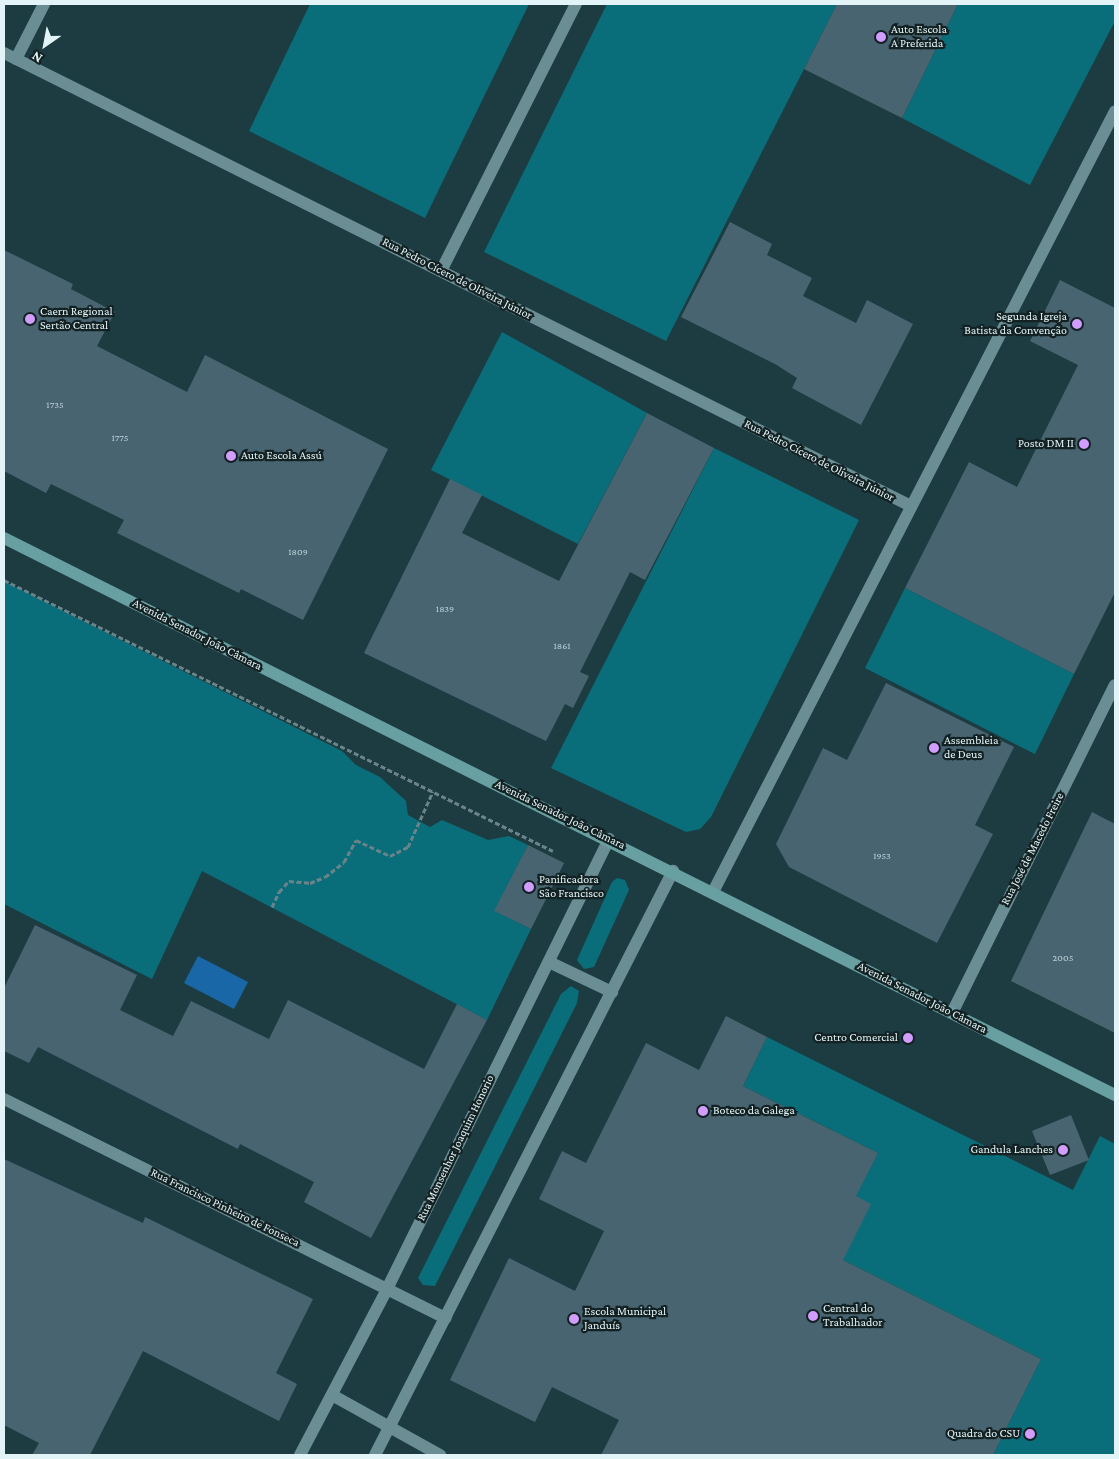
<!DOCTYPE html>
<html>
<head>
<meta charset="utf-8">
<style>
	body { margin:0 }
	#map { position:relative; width:1119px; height:1459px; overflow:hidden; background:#1c3c42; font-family:"Crimson Pro",serif }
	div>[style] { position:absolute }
	.green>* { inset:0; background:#0a6d7a }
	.water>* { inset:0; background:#1967a7 }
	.building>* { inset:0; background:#486471 }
	.path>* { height:3px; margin-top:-1.5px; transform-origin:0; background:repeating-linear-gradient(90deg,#6a8489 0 5px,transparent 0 7.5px) }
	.minor>* { height:12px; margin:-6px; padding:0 6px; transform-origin:6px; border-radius:6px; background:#6b8e94 }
	.secondary>* { height:12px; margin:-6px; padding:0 6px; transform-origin:6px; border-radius:6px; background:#689fa1 }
	.dots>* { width:14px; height:14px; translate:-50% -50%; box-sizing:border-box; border:2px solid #132123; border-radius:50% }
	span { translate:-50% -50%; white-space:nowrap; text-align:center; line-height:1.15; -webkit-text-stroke:4.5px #132123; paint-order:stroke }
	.number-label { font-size:10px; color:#bcd0d6 }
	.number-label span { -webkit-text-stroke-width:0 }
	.poi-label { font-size:12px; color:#e2f4f7 }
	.left { translate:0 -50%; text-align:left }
	.right { translate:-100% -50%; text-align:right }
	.street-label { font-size:12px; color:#e2f4f7 }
	.frame { position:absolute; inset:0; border:5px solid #e2f4f7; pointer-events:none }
	.north { position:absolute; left:20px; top:20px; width:50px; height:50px; -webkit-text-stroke:4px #132123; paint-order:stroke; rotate:213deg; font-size:14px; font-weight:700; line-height:20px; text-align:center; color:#e2f4f7 }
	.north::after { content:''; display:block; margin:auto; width:18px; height:22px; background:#e2f4f7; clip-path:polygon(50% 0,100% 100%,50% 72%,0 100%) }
</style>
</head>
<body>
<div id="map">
	<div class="green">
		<div style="clip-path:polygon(310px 4px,529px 4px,425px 218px,249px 131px)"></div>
		<div style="clip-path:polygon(607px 4px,837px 4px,666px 341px,484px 252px)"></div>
		<div style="clip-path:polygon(958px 4px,1115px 4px,1115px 21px,1030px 185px,902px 118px)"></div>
		<div style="clip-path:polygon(502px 332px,647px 413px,578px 544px,431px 470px)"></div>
		<div style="clip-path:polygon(714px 448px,859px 520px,711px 817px,700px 829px,686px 832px,551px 768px)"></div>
		<div style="clip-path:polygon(4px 581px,342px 751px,356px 765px,380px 777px,406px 801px,408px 815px,430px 827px,442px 820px,488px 840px,509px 836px,528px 845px,495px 911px,531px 929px,487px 1020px,202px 871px,152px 979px,4px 904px)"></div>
		<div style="clip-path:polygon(905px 588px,1074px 674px,1035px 754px,865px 668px)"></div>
		<div style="clip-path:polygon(617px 878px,625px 880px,629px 890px,594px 967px,584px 969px,577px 960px,612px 882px)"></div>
		<div style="clip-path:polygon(571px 986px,579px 991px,577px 1003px,435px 1286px,423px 1285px,418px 1278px,561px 994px)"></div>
		<div style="clip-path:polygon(767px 1037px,1073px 1190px,1100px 1136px,1115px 1144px,1115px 1455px,993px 1455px,1041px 1359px,823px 1250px,878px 1153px,743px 1086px)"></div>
	</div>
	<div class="water">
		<div style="clip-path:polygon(198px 956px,248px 982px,234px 1009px,184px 983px)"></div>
	</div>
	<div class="building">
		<div style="clip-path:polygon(837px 4px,958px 4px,902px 118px,804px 69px)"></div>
		<div style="clip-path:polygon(730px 222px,772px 244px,767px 255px,812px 278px,803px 296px,856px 323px,867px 300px,913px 324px,861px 425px,792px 388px,797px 378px,775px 364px,681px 317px)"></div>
		<div style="clip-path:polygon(4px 250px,73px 284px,71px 289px,115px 312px,97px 346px,187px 392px,205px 355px,388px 449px,303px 620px,241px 589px,239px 593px,117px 533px,124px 520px,51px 484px,46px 493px,4px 471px)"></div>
		<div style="clip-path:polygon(1060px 280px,1115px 308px,1115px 592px,1074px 674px,905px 588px,969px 462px,1017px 487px,1078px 365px,1030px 341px)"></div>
		<div style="clip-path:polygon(647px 413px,714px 448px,645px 580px,630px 572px,580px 672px,589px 676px,573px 708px,565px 704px,546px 741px,364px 653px,450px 479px,482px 495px,462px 533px,559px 581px)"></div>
		<div style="clip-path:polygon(886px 683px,1014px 747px,975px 825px,993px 834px,937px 943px,789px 867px,776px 844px,823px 748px,847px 760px)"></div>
		<div style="clip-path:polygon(1092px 812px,1115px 824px,1115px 1033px,1011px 981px)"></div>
		<div style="clip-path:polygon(528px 845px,564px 863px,531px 929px,494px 911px)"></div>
		<div style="clip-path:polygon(35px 925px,137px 975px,120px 1010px,173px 1036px,191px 1001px,269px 1039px,288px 1000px,424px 1069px,457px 1004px,487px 1020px,371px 1238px,304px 1202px,314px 1182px,240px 1144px,238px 1149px,38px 1047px,29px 1063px,4px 1051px,4px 988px)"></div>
		<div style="clip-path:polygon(726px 1016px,767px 1037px,743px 1086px,878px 1153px,856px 1196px,871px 1204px,843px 1260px,1041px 1359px,993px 1455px,601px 1455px,619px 1420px,552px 1387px,535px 1422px,450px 1380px,509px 1258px,575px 1291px,604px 1231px,539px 1199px,562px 1151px,586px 1163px,646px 1043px,699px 1070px)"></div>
		<div style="clip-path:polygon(1071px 1115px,1089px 1160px,1050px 1175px,1032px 1131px)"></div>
		<div style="clip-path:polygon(4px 1159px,143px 1223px,145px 1217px,313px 1299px,276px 1373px,297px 1384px,279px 1421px,143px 1351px,90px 1455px,32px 1455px,39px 1443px,4px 1425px)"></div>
	</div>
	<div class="path">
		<div style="left:4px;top:580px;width:612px;rotate:26.27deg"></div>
		<div style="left:272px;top:907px;width:17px;rotate:-65deg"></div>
		<div style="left:279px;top:892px;width:15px;rotate:-48deg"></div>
		<div style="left:289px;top:881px;width:21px;rotate:5deg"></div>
		<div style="left:310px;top:883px;width:16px;rotate:-22deg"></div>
		<div style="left:325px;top:877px;width:24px;rotate:-38deg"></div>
		<div style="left:344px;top:862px;width:25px;rotate:-61deg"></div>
		<div style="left:356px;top:840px;width:38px;rotate:25deg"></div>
		<div style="left:390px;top:856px;width:20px;rotate:-27deg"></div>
		<div style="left:408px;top:847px;width:61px;rotate:-65.9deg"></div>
	</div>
	<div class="minor">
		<div style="left:4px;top:53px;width:1014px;rotate:26.54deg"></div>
		<div style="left:16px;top:59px;width:62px;rotate:-63deg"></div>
		<div style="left:441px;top:271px;width:299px;rotate:-63.2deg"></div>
		<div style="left:713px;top:892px;width:878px;rotate:-62.76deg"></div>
		<div style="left:549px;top:962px;width:70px;rotate:25.5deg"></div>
		<div style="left:952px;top:1013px;width:366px;rotate:-63.6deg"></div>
		<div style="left:4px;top:1099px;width:493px;rotate:26.4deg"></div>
		<div style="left:332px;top:1395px;width:124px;rotate:29.1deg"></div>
		<div style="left:300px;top:1455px;width:187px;rotate:-62.3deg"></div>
		<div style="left:387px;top:1289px;width:502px;rotate:-63.74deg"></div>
		<div style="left:375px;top:1455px;width:656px;rotate:-62.97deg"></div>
	</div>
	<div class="secondary">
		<div style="left:4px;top:538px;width:1243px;rotate:26.63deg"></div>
	</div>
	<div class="dots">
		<div style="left:881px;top:37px;background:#d19dfe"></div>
		<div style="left:30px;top:319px;background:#d19dfe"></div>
		<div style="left:1077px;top:324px;background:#d19dfe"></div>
		<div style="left:1084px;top:444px;background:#d19dfe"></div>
		<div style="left:231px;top:456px;background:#d19dfe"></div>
		<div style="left:934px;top:748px;background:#d19dfe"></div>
		<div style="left:529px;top:887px;background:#d19dfe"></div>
		<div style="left:908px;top:1038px;background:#d19dfe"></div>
		<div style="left:703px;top:1111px;background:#d19dfe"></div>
		<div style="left:1063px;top:1150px;background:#d19dfe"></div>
		<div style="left:813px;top:1316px;background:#d19dfe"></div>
		<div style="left:574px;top:1319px;background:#d19dfe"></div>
		<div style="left:1030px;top:1434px;background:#d19dfe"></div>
	</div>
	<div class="number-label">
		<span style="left:55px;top:405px">1735</span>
		<span style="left:120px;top:438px">1775</span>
		<span style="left:298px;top:552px">1809</span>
		<span style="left:445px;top:609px">1839</span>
		<span style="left:562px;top:646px">1861</span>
		<span style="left:882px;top:856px">1953</span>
		<span style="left:1063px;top:958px">2005</span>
	</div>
	<div class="poi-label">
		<span class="left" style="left:891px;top:37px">Auto Escola<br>A Preferida</span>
		<span class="left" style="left:40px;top:319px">Caern Regional<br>Sertão Central</span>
		<span class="right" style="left:1067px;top:324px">Segunda Igreja<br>Batista da Convenção</span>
		<span class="right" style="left:1074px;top:444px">Posto DM II</span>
		<span class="left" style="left:241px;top:456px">Auto Escola Assú</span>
		<span class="left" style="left:944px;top:748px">Assembleia<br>de Deus</span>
		<span class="left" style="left:539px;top:887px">Panificadora<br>São Francisco</span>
		<span class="right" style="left:898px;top:1038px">Centro Comercial</span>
		<span class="left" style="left:713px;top:1111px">Boteco da Galega</span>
		<span class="right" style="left:1053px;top:1150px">Gandula Lanches</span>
		<span class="left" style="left:823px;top:1316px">Central do<br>Trabalhador</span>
		<span class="left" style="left:584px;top:1319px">Escola Municipal<br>Janduís</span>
		<span class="right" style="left:1020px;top:1434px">Quadra do CSU</span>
	</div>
	<div class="street-label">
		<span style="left:457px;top:279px;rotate:27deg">Rua Pedro Cícero de Oliveira Júnior</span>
		<span style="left:819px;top:461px;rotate:27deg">Rua Pedro Cícero de Oliveira Júnior</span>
		<span style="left:197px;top:635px;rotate:27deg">Avenida Senador João Câmara</span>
		<span style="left:560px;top:815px;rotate:26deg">Avenida Senador João Câmara</span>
		<span style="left:1033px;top:849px;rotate:-63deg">Rua José de Macedo Freire</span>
		<span style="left:922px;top:998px;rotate:27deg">Avenida Senador João Câmara</span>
		<span style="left:456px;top:1148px;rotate:-64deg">Rua Monsenhor Joaquim Honorio</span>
		<span style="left:225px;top:1208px;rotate:26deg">Rua Francisco Pinheiro de Fonseca</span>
	</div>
	<div class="frame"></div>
	<div class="north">N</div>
</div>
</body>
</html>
